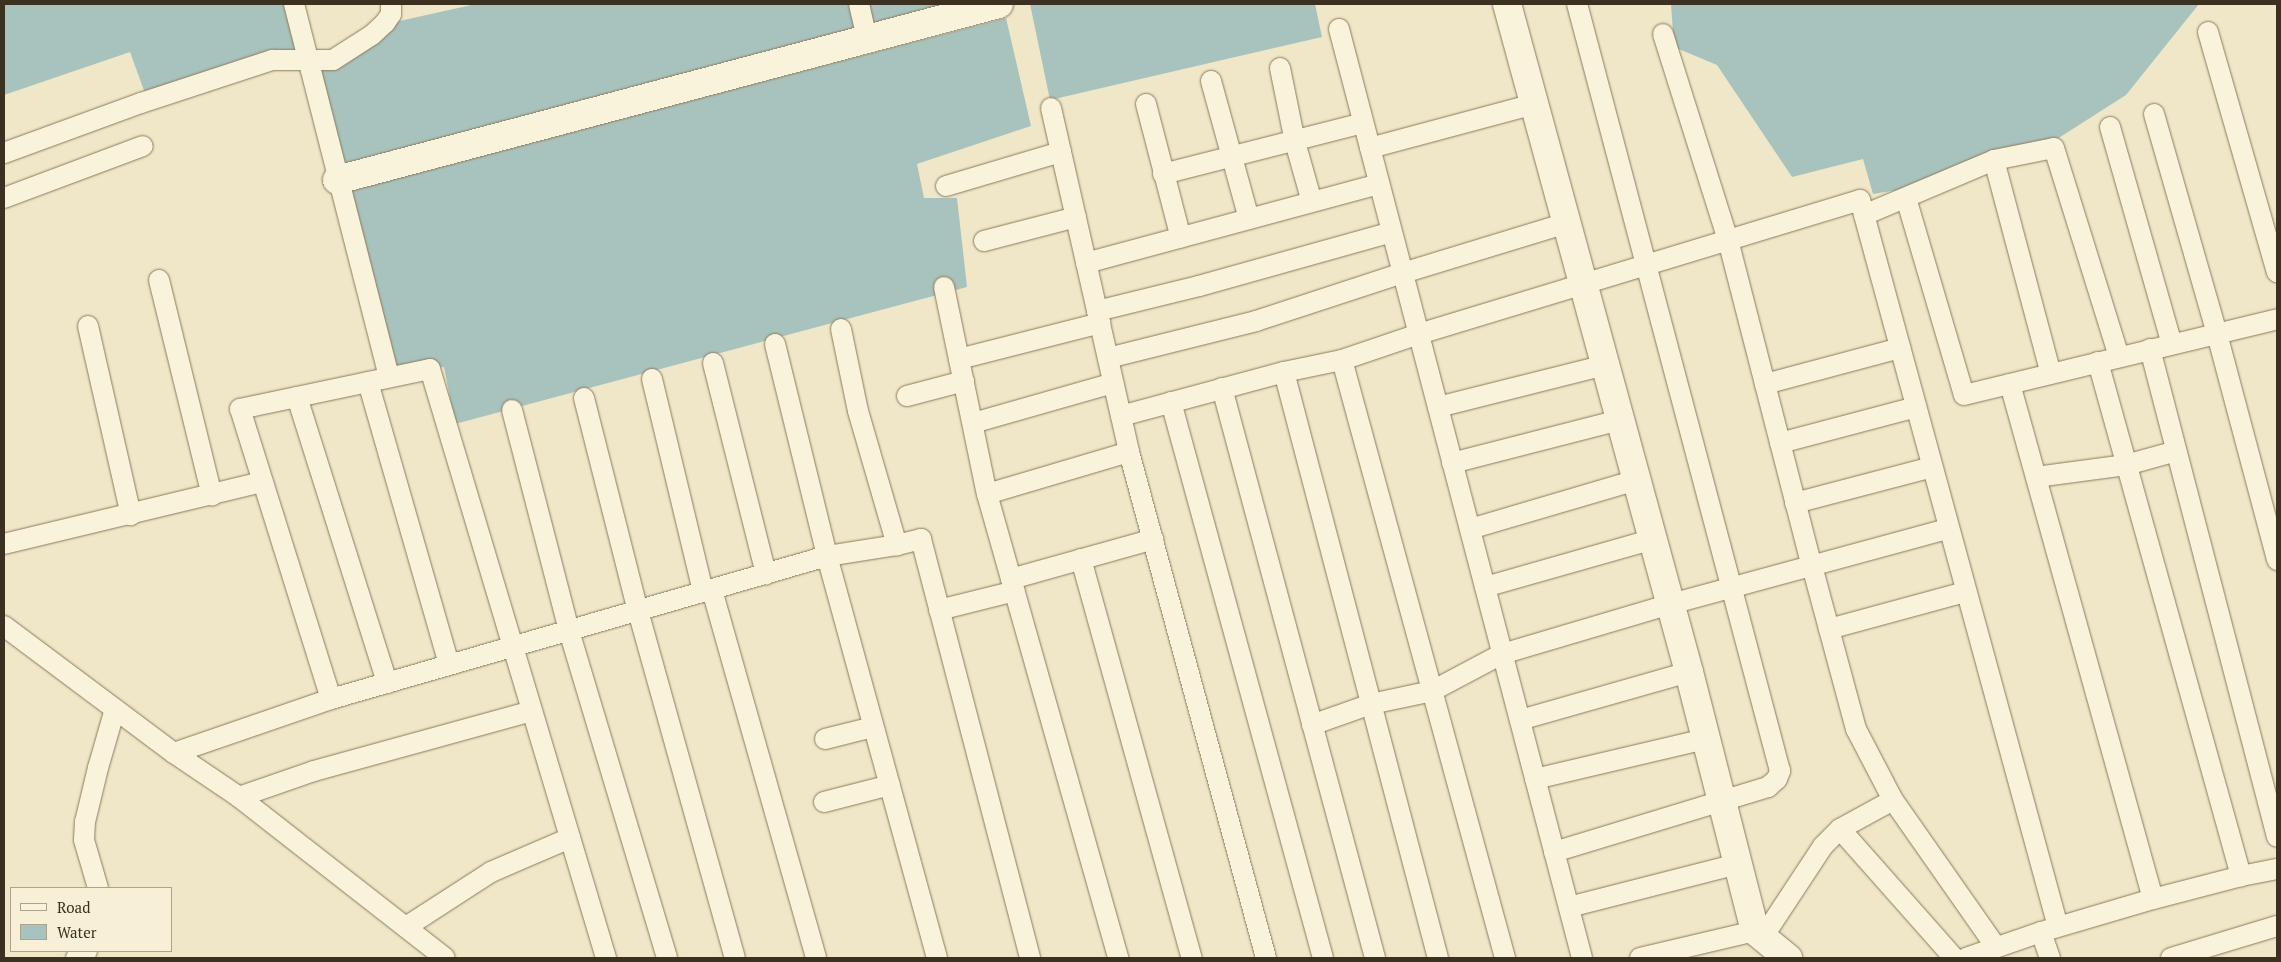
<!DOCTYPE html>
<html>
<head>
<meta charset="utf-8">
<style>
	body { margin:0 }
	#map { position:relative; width:2281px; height:962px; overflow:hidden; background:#efe7c7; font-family:"PT Serif",serif }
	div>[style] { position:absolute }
	.water>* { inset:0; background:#a8c3bd }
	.roads { filter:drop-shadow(0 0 1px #8c795c) drop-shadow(0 0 1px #8c795c) }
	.street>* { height:20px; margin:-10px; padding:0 10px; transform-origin:10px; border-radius:10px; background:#faf3db }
	.secondary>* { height:28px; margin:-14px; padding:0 14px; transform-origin:14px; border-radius:14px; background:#faf3db }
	span { translate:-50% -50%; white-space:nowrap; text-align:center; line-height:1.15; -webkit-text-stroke:4.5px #f7f0d7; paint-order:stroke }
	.frame { position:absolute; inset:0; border:5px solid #3c3020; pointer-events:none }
	.legend { position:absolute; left:10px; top:887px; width:162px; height:65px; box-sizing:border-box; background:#f7f0d7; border:1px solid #aca38e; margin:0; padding:6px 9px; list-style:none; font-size:15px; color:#3c3020 }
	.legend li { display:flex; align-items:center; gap:10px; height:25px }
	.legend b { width:25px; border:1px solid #aca38e }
</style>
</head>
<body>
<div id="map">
	<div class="water">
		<div style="clip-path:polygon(4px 4px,290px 4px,302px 51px,146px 96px,130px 52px,4px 95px)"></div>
		<div style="clip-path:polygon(476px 4px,963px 4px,494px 129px,335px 165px,320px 70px,395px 22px)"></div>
		<div style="clip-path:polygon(1030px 4px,1315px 4px,1322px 37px,1050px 100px)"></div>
		<div style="clip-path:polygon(1671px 4px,2199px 4px,2126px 95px,2046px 146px,1928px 185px,1873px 194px,1863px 159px,1792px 177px,1717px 65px,1674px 47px)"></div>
		<div style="clip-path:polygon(1006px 18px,1031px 126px,917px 164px,924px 198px,957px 198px,967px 287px,455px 424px,444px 367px,385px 373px,339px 192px)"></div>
	</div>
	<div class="roads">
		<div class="street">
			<div style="left:294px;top:4px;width:385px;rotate:75.7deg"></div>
			<div style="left:859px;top:4px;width:36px;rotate:77deg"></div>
			<div style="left:1339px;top:29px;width:960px;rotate:75.34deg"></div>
			<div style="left:2208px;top:32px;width:250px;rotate:74deg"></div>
			<div style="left:1663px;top:34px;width:216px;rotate:72.5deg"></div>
			<div style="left:1728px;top:240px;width:337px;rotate:75.6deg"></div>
			<div style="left:1812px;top:566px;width:169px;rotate:74.9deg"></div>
			<div style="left:1856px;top:729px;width:80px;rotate:62.5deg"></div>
			<div style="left:1893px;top:800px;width:179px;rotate:55deg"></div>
			<div style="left:1280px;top:68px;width:76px;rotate:78.5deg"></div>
			<div style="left:1295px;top:142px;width:62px;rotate:74.2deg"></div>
			<div style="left:1211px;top:81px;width:143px;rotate:74.6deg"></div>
			<div style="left:1146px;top:104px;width:138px;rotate:75.4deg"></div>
			<div style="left:1051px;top:108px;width:353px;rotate:77.2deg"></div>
			<div style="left:1129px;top:452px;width:524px;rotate:74.85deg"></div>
			<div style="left:2154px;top:114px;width:229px;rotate:74deg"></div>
			<div style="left:2217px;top:334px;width:234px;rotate:75.1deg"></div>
			<div style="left:2110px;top:127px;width:226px;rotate:74.1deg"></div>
			<div style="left:1370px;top:148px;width:170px;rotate:-15deg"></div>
			<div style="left:4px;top:153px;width:146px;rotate:-20.1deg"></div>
			<div style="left:141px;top:103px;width:138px;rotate:-18.2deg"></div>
			<div style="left:272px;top:60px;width:61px"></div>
			<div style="left:333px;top:60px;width:46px;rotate:-32.7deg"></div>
			<div style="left:372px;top:35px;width:18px;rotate:-43deg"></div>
			<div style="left:385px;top:23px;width:11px;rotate:-56deg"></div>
			<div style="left:391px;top:14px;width:10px;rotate:-90deg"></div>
			<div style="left:1994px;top:160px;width:221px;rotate:75.1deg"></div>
			<div style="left:1163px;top:174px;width:206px;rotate:-14.3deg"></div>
			<div style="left:946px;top:186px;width:120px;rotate:-16.5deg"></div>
			<div style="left:4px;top:198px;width:148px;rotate:-20.5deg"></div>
			<div style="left:1906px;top:198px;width:205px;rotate:73.6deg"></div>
			<div style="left:1964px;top:395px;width:322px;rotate:-13.6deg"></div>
			<div style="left:1864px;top:215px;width:141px;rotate:-22.9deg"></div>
			<div style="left:1994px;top:160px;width:61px;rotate:-11.3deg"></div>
			<div style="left:2054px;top:148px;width:219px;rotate:72.7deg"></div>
			<div style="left:984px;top:241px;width:95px;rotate:-14.6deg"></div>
			<div style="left:1086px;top:263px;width:303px;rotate:-15.1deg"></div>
			<div style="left:159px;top:280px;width:222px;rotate:76.2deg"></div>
			<div style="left:944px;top:287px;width:211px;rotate:78.3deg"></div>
			<div style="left:987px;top:494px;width:482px;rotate:74.2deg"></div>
			<div style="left:1097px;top:311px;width:105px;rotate:-13.8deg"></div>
			<div style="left:1199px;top:286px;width:200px;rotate:-15.6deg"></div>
			<div style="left:88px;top:326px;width:194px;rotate:77.2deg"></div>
			<div style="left:841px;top:329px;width:84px;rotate:78.3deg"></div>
			<div style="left:858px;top:411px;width:140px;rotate:73.8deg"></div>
			<div style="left:897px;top:545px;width:25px;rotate:-14deg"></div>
			<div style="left:921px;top:539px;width:433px;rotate:75.4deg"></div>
			<div style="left:775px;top:344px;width:218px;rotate:76.2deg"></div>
			<div style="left:827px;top:556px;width:417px;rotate:74.7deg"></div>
			<div style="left:2150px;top:349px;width:504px;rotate:75.41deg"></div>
			<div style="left:1108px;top:358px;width:153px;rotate:-14deg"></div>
			<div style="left:1256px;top:321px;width:155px;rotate:-18.1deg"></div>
			<div style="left:1403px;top:273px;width:171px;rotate:-17deg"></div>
			<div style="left:959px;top:359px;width:146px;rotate:-14.3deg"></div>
			<div style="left:1342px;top:360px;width:620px;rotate:74.75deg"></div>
			<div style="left:2098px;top:362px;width:534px;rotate:74.45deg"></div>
			<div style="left:713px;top:363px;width:218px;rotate:75.9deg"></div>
			<div style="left:1284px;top:372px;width:606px;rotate:75.28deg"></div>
			<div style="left:652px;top:379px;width:219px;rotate:76.5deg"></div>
			<div style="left:368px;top:382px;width:294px;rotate:74deg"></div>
			<div style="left:1765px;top:384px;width:140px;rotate:-14.9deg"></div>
			<div style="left:2010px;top:384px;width:534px;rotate:74.48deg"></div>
			<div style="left:1222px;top:388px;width:590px;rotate:74.97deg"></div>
			<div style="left:907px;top:396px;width:59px;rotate:-14.7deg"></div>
			<div style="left:297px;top:397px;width:300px;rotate:72.5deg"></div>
			<div style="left:584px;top:398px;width:220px;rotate:75.8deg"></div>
			<div style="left:638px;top:611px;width:360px;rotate:74.4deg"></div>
			<div style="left:1171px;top:402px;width:576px;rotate:74.71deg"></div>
			<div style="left:1438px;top:407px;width:172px;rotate:-14.1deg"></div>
			<div style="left:512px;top:410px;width:228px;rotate:75.5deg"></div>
			<div style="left:569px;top:631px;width:341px;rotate:73.3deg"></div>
			<div style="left:1121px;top:416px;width:169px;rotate:-15.1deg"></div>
			<div style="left:1284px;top:372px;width:59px;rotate:-11.7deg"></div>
			<div style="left:1342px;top:360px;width:81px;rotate:-18.7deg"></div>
			<div style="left:1419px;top:334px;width:461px;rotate:-16.9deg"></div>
			<div style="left:1860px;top:200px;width:753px;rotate:74.76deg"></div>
			<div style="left:973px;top:423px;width:146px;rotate:-15.9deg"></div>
			<div style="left:1780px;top:443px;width:141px;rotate:-14.8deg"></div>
			<div style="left:1452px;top:463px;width:173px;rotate:-14.4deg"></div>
			<div style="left:2036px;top:477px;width:91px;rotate:-7.6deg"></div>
			<div style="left:2126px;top:465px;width:52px;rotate:-15.6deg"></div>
			<div style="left:987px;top:494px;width:148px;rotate:-16.5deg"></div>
			<div style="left:1795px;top:503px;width:142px;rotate:-14.7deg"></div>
			<div style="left:1470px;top:529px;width:174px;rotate:-16.4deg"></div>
			<div style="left:4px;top:544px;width:266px;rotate:-13.5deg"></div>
			<div style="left:1081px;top:559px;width:414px;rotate:74.5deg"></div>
			<div style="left:1011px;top:579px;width:148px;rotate:-15.6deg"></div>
			<div style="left:1485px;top:587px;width:175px;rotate:-15.9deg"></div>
			<div style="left:712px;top:590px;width:382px;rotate:74.2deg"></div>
			<div style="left:939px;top:610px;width:78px;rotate:-14deg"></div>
			<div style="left:4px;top:626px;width:212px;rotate:36.8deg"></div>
			<div style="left:174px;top:753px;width:78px;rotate:34.1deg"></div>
			<div style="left:239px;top:797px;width:261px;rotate:38deg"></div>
			<div style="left:1829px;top:629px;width:141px;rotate:-15.2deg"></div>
			<div style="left:331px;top:699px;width:304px;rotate:-107.4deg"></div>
			<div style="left:240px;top:409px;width:194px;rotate:-11.9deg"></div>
			<div style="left:430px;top:369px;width:615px;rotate:73.36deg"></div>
			<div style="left:1520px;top:720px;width:176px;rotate:-15.9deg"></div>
			<div style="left:1312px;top:725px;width:63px;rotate:-19.6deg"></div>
			<div style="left:1371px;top:704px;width:62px;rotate:-12deg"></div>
			<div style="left:1432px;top:691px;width:79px;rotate:-27.9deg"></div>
			<div style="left:1502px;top:654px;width:176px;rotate:-16.5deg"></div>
			<div style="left:1671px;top:604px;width:287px;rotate:-15.2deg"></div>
			<div style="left:825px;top:739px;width:49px;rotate:-14deg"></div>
			<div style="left:174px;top:753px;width:166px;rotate:-19deg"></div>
			<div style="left:331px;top:699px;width:516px;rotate:-16.08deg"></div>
			<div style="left:827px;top:556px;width:71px;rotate:-8.9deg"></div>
			<div style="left:1535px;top:779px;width:176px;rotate:-13.2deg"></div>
			<div style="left:239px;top:797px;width:79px;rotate:-19.1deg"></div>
			<div style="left:314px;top:771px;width:226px;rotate:-15.4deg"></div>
			<div style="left:824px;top:802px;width:68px;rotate:-14.4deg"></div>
			<div style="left:1840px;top:829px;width:172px;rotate:48.5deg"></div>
			<div style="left:1554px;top:852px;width:224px;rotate:-16.9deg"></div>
			<div style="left:1768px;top:787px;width:12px;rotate:-42deg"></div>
			<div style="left:1777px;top:779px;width:9px;rotate:-69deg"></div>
			<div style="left:1780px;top:771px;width:793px;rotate:-104.82deg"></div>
			<div style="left:98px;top:888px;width:50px;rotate:-106.3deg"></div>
			<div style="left:84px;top:840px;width:18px;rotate:-87deg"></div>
			<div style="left:85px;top:822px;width:56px;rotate:-76.5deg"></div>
			<div style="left:98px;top:768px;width:61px;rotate:-73.9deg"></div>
			<div style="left:1569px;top:907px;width:174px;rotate:-14.3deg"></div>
			<div style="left:406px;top:927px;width:101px;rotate:-32.9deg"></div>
			<div style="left:491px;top:872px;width:86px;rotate:-23.3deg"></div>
			<div style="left:2041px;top:932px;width:28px;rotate:71deg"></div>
			<div style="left:1763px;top:937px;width:109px;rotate:-56.6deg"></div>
			<div style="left:1823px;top:846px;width:24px;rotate:-45deg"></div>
			<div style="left:1840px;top:829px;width:60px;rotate:-28.7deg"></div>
			<div style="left:76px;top:958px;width:13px;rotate:-32deg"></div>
			<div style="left:1640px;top:958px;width:118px;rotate:-13.2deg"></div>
			<div style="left:1966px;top:958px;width:79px;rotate:-19.1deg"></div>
			<div style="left:2041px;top:932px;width:117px;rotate:-16.4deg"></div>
			<div style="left:2153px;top:899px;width:91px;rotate:-14.6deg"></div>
			<div style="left:2241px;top:876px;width:37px;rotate:-11deg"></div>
			<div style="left:2171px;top:958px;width:111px;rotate:-16.8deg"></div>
		</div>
		<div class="secondary">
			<div style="left:1507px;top:4px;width:692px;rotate:74.76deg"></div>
			<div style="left:1689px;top:672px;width:267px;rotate:75.7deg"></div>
			<div style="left:1755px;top:931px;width:43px;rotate:39.3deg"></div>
			<div style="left:337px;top:180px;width:685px;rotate:-14.89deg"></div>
		</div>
	</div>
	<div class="frame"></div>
	<ul class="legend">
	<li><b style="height:6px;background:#faf3db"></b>Road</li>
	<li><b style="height:14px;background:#a8c3bd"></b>Water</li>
	</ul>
</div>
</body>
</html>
